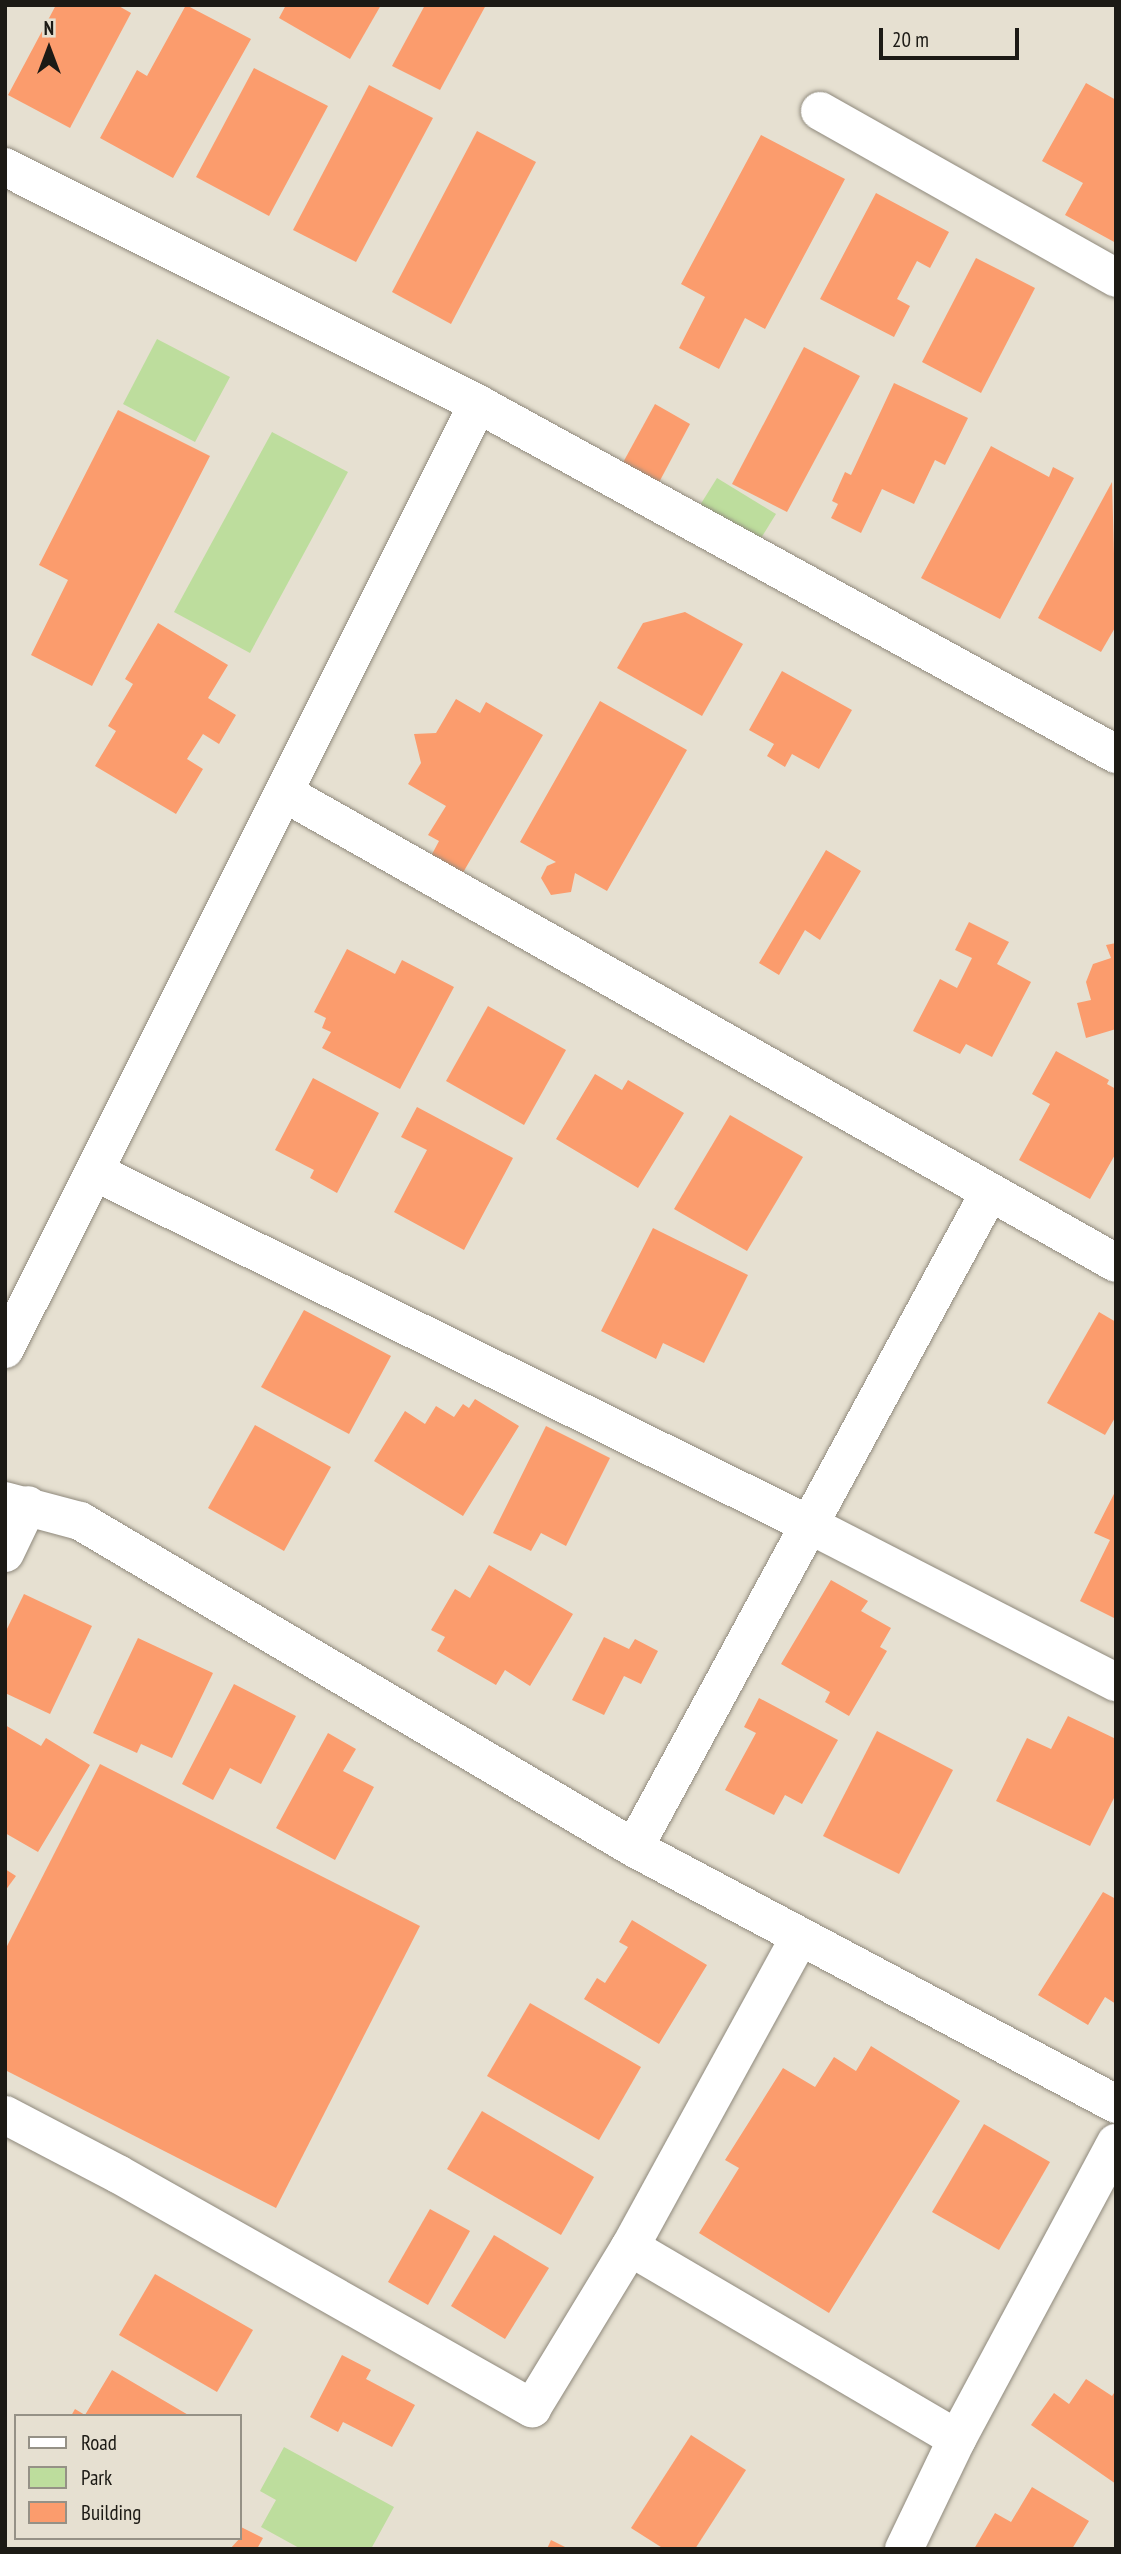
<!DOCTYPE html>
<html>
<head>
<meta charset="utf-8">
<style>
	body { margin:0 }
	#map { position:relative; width:1121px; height:2554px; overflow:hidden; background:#e6e0d1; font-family:"PT Sans Narrow",sans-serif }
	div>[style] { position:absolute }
	.green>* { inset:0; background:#bddd9d }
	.building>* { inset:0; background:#fb9c6d }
	.roads { filter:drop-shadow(0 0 2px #8f897c) drop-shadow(0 0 2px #8f897c) }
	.minor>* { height:38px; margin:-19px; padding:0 19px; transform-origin:19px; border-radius:19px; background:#fff }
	span { translate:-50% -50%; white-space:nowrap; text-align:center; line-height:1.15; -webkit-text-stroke:7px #e6e0d1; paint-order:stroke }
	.frame { position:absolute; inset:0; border:7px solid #1c1a15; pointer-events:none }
	.legend { position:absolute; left:14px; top:2414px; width:228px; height:126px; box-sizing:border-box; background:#e6e0d1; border:2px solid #959186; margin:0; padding:9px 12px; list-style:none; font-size:21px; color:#1c1a15 }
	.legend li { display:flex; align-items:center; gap:14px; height:35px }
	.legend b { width:35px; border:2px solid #959186 }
	.north { position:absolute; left:14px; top:14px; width:70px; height:70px; -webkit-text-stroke:5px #e6e0d1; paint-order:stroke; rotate:0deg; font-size:19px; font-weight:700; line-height:28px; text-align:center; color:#1c1a15 }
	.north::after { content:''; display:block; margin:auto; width:24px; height:32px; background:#1c1a15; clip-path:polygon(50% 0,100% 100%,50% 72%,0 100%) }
	.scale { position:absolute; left:879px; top:28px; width:140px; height:32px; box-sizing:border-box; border:4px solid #1c1a15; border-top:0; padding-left:9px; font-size:21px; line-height:24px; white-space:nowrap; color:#1c1a15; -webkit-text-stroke:5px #e6e0d1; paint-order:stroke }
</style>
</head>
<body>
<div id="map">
	<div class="green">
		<div style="clip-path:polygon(157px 339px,230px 377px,195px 442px,123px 404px)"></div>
		<div style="clip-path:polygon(272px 432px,348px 472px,250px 653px,174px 612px)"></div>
		<div style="clip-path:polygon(717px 478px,776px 514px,756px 546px,697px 510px)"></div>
		<div style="clip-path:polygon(284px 2447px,394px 2507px,371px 2549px,301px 2549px,261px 2527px,276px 2500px,260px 2491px)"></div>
	</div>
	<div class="building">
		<div style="clip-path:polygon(56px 5px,117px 5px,131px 13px,70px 128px,8px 95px)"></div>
		<div style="clip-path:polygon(186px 5px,251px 39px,173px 178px,100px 138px,137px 70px,147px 76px)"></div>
		<div style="clip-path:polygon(286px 5px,381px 5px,350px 59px,279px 18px)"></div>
		<div style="clip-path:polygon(425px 5px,486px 5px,440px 90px,392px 66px)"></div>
		<div style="clip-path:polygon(254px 68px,328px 106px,269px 216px,196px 177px)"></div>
		<div style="clip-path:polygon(1086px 83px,1116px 100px,1116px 243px,1065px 215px,1083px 183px,1042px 161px)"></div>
		<div style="clip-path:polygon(369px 85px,433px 118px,356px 262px,293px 230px)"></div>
		<div style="clip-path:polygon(477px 131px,536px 162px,451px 324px,392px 292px)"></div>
		<div style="clip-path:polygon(761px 135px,845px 179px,765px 329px,745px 318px,719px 369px,679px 348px,705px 297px,681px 284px)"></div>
		<div style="clip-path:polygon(876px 193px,949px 232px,930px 268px,917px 261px,897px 299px,910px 306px,894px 337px,820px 299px)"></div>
		<div style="clip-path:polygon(976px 258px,1035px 288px,981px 393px,922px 362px)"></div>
		<div style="clip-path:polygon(804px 347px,860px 376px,787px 512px,732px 484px)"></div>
		<div style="clip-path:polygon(894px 383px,968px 418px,945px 465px,935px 460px,914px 504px,882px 489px,861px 533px,831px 518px,838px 504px,832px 501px,845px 472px,851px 475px)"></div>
		<div style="clip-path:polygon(655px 404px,690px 424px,656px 488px,620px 468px)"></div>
		<div style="clip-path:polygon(118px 410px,210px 456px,92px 686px,31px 655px,68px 580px,39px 565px)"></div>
		<div style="clip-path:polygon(991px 446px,1049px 477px,1053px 467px,1074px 478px,1000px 619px,921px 578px)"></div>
		<div style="clip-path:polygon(1112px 482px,1116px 626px,1101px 652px,1038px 618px)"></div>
		<div style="clip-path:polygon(685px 612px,743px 644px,702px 716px,617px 668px,643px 623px)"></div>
		<div style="clip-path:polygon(158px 623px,228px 665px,208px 698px,236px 715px,219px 744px,203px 734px,187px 759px,203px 769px,176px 814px,95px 766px,116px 731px,108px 726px,133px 684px,125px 679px)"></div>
		<div style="clip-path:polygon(782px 671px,852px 710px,819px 769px,792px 754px,785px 767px,767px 756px,774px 744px,749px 730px)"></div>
		<div style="clip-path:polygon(456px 699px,480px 713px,486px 702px,543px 735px,461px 876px,430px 858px,439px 841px,428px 835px,446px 806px,408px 784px,421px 763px,414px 734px,436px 733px)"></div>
		<div style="clip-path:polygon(600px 701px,687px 750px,607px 891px,575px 873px,571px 892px,551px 895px,541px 878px,547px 866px,556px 862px,520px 842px)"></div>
		<div style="clip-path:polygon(826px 850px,861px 871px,820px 940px,805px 930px,779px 975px,759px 963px)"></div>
		<div style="clip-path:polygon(969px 922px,1009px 942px,997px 964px,1031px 982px,992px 1057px,966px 1044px,960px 1054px,913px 1031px,940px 979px,957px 988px,972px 958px,955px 950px)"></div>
		<div style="clip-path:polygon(1116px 943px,1116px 1029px,1086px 1038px,1077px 1003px,1091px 1000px,1086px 982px,1093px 964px,1111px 958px,1106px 945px)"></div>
		<div style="clip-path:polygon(347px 949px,395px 974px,402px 960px,454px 987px,400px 1089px,322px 1048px,331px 1032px,322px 1028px,326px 1018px,314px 1012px)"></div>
		<div style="clip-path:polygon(488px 1006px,566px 1050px,524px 1125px,446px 1081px)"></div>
		<div style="clip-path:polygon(1056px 1051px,1109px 1080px,1107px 1084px,1116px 1089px,1116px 1153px,1090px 1199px,1019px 1160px,1050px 1104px,1032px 1094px)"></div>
		<div style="clip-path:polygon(595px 1074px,622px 1090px,628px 1080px,684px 1113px,638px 1188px,556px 1139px)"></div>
		<div style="clip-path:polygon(313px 1078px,379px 1113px,337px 1193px,310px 1178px,314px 1170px,275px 1150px)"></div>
		<div style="clip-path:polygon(417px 1107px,513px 1158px,464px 1250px,394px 1212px,427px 1150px,401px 1137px)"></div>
		<div style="clip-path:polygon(730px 1115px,803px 1157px,747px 1251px,674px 1209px)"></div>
		<div style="clip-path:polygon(653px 1228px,748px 1275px,704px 1363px,663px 1343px,656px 1359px,601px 1331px)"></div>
		<div style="clip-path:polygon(304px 1310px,391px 1356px,349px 1434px,261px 1387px)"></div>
		<div style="clip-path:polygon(1099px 1312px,1116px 1322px,1116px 1416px,1105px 1435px,1047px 1403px)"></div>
		<div style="clip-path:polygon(475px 1399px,519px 1426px,463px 1516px,374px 1461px,405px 1411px,425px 1424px,436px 1406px,454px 1417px,463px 1404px,469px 1408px)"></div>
		<div style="clip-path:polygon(255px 1425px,331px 1467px,284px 1551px,208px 1508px)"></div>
		<div style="clip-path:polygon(546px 1426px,610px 1458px,566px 1546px,541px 1533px,531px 1551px,493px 1533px)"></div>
		<div style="clip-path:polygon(1116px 1490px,1116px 1619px,1080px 1601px,1110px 1540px,1094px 1533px)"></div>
		<div style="clip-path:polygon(489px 1565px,573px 1614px,530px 1686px,505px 1670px,496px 1685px,437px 1651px,445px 1637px,431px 1630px,455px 1589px,470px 1598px)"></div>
		<div style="clip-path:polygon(831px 1580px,868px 1601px,861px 1611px,891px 1628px,880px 1647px,887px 1651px,849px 1716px,825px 1702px,830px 1692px,781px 1664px)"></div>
		<div style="clip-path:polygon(24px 1594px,92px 1626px,50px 1714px,5px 1693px,5px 1633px)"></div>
		<div style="clip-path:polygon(604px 1637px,629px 1649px,635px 1639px,658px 1651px,641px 1684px,624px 1676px,604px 1715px,572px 1700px)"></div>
		<div style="clip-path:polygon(138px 1638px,213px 1673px,172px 1758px,141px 1744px,137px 1753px,93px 1733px)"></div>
		<div style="clip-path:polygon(234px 1684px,296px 1716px,261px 1784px,230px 1768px,213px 1800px,182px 1784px)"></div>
		<div style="clip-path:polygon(759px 1698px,838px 1740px,802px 1804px,785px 1795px,774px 1815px,725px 1790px,756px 1733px,744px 1727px)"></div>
		<div style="clip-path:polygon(1068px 1716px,1116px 1739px,1116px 1794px,1090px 1846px,996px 1801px,1027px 1738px,1051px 1749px)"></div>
		<div style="clip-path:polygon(5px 1725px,41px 1746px,46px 1738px,90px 1765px,38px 1852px,5px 1833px)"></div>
		<div style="clip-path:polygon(877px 1731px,953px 1770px,899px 1874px,823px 1836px)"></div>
		<div style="clip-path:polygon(328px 1733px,356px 1749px,343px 1771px,374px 1787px,335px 1860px,276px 1828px)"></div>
		<div style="clip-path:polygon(100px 1764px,420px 1926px,276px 2208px,5px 2070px,5px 1950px)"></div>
		<div style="clip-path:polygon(5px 1869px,16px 1876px,5px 1891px)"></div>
		<div style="clip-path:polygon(1103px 1892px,1116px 1899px,1116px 2004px,1105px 1997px,1088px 2025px,1038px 1995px)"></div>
		<div style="clip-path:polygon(632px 1920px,707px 1965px,659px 2044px,584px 1999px,597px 1978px,605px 1983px,628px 1947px,619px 1942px)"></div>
		<div style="clip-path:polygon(530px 2003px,641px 2067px,599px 2140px,487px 2076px)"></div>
		<div style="clip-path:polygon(871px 2046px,960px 2101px,829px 2313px,699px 2233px,739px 2168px,725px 2160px,783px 2068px,815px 2087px,834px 2057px,856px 2071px)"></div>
		<div style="clip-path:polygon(482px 2111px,594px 2177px,561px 2235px,447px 2169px)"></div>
		<div style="clip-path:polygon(984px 2124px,1050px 2162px,999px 2250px,932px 2212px)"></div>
		<div style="clip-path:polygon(430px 2209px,470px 2231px,428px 2305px,388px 2282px)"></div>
		<div style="clip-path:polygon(494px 2235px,549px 2268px,505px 2339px,451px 2306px)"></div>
		<div style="clip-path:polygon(155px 2274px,253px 2330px,217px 2392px,119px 2335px)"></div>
		<div style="clip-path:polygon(342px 2355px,371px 2370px,366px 2379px,415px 2405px,392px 2447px,343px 2422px,338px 2432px,310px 2417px)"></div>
		<div style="clip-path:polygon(112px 2370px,190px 2416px,71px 2416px,75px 2409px,85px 2415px)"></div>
		<div style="clip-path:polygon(1086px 2379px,1112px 2396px,1116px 2390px,1116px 2484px,1031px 2425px,1054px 2393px,1069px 2404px)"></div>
		<div style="clip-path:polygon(691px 2435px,746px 2470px,695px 2549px,664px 2549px,631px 2528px)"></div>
		<div style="clip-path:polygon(1032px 2487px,1089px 2521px,1072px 2549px,974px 2549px,995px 2513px,1011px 2522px)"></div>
		<div style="clip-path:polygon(241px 2527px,263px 2538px,257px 2549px,230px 2549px,240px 2538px)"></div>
		<div style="clip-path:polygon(551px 2540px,569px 2549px,547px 2549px)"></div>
	</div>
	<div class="roads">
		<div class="minor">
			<div style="left:820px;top:111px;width:340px;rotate:29.4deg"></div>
			<div style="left:5px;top:167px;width:529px;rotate:26.61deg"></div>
			<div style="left:478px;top:404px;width:728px;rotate:28.75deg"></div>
			<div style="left:286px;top:794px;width:953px;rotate:29.47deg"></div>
			<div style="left:95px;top:1172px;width:800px;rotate:26.28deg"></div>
			<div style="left:812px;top:1526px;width:342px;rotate:27.2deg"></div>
			<div style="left:5px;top:1349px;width:1057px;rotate:-63.41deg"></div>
			<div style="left:5px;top:1501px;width:78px;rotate:14.9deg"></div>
			<div style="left:80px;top:1521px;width:643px;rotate:30.55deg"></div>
			<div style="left:634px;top:1848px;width:546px;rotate:27.97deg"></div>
			<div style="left:5px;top:1553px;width:53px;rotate:-64.4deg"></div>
			<div style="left:634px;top:1848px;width:745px;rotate:-61.54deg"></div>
			<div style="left:5px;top:2115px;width:127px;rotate:27.6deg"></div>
			<div style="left:118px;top:2174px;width:476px;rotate:29.5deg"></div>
			<div style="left:532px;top:2408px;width:188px;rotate:-58.7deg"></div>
			<div style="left:630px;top:2247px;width:354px;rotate:-61.3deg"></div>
			<div style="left:630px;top:2247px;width:379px;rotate:30.4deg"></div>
			<div style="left:904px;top:2549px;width:122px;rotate:-64.3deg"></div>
			<div style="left:957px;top:2439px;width:336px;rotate:-61.8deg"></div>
		</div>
	</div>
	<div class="frame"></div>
	<ul class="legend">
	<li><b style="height:9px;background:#fff"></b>Road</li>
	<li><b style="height:19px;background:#bddd9d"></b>Park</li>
	<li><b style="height:19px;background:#fb9c6d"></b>Building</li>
	</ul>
	<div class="north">N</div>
	<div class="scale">20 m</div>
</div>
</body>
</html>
